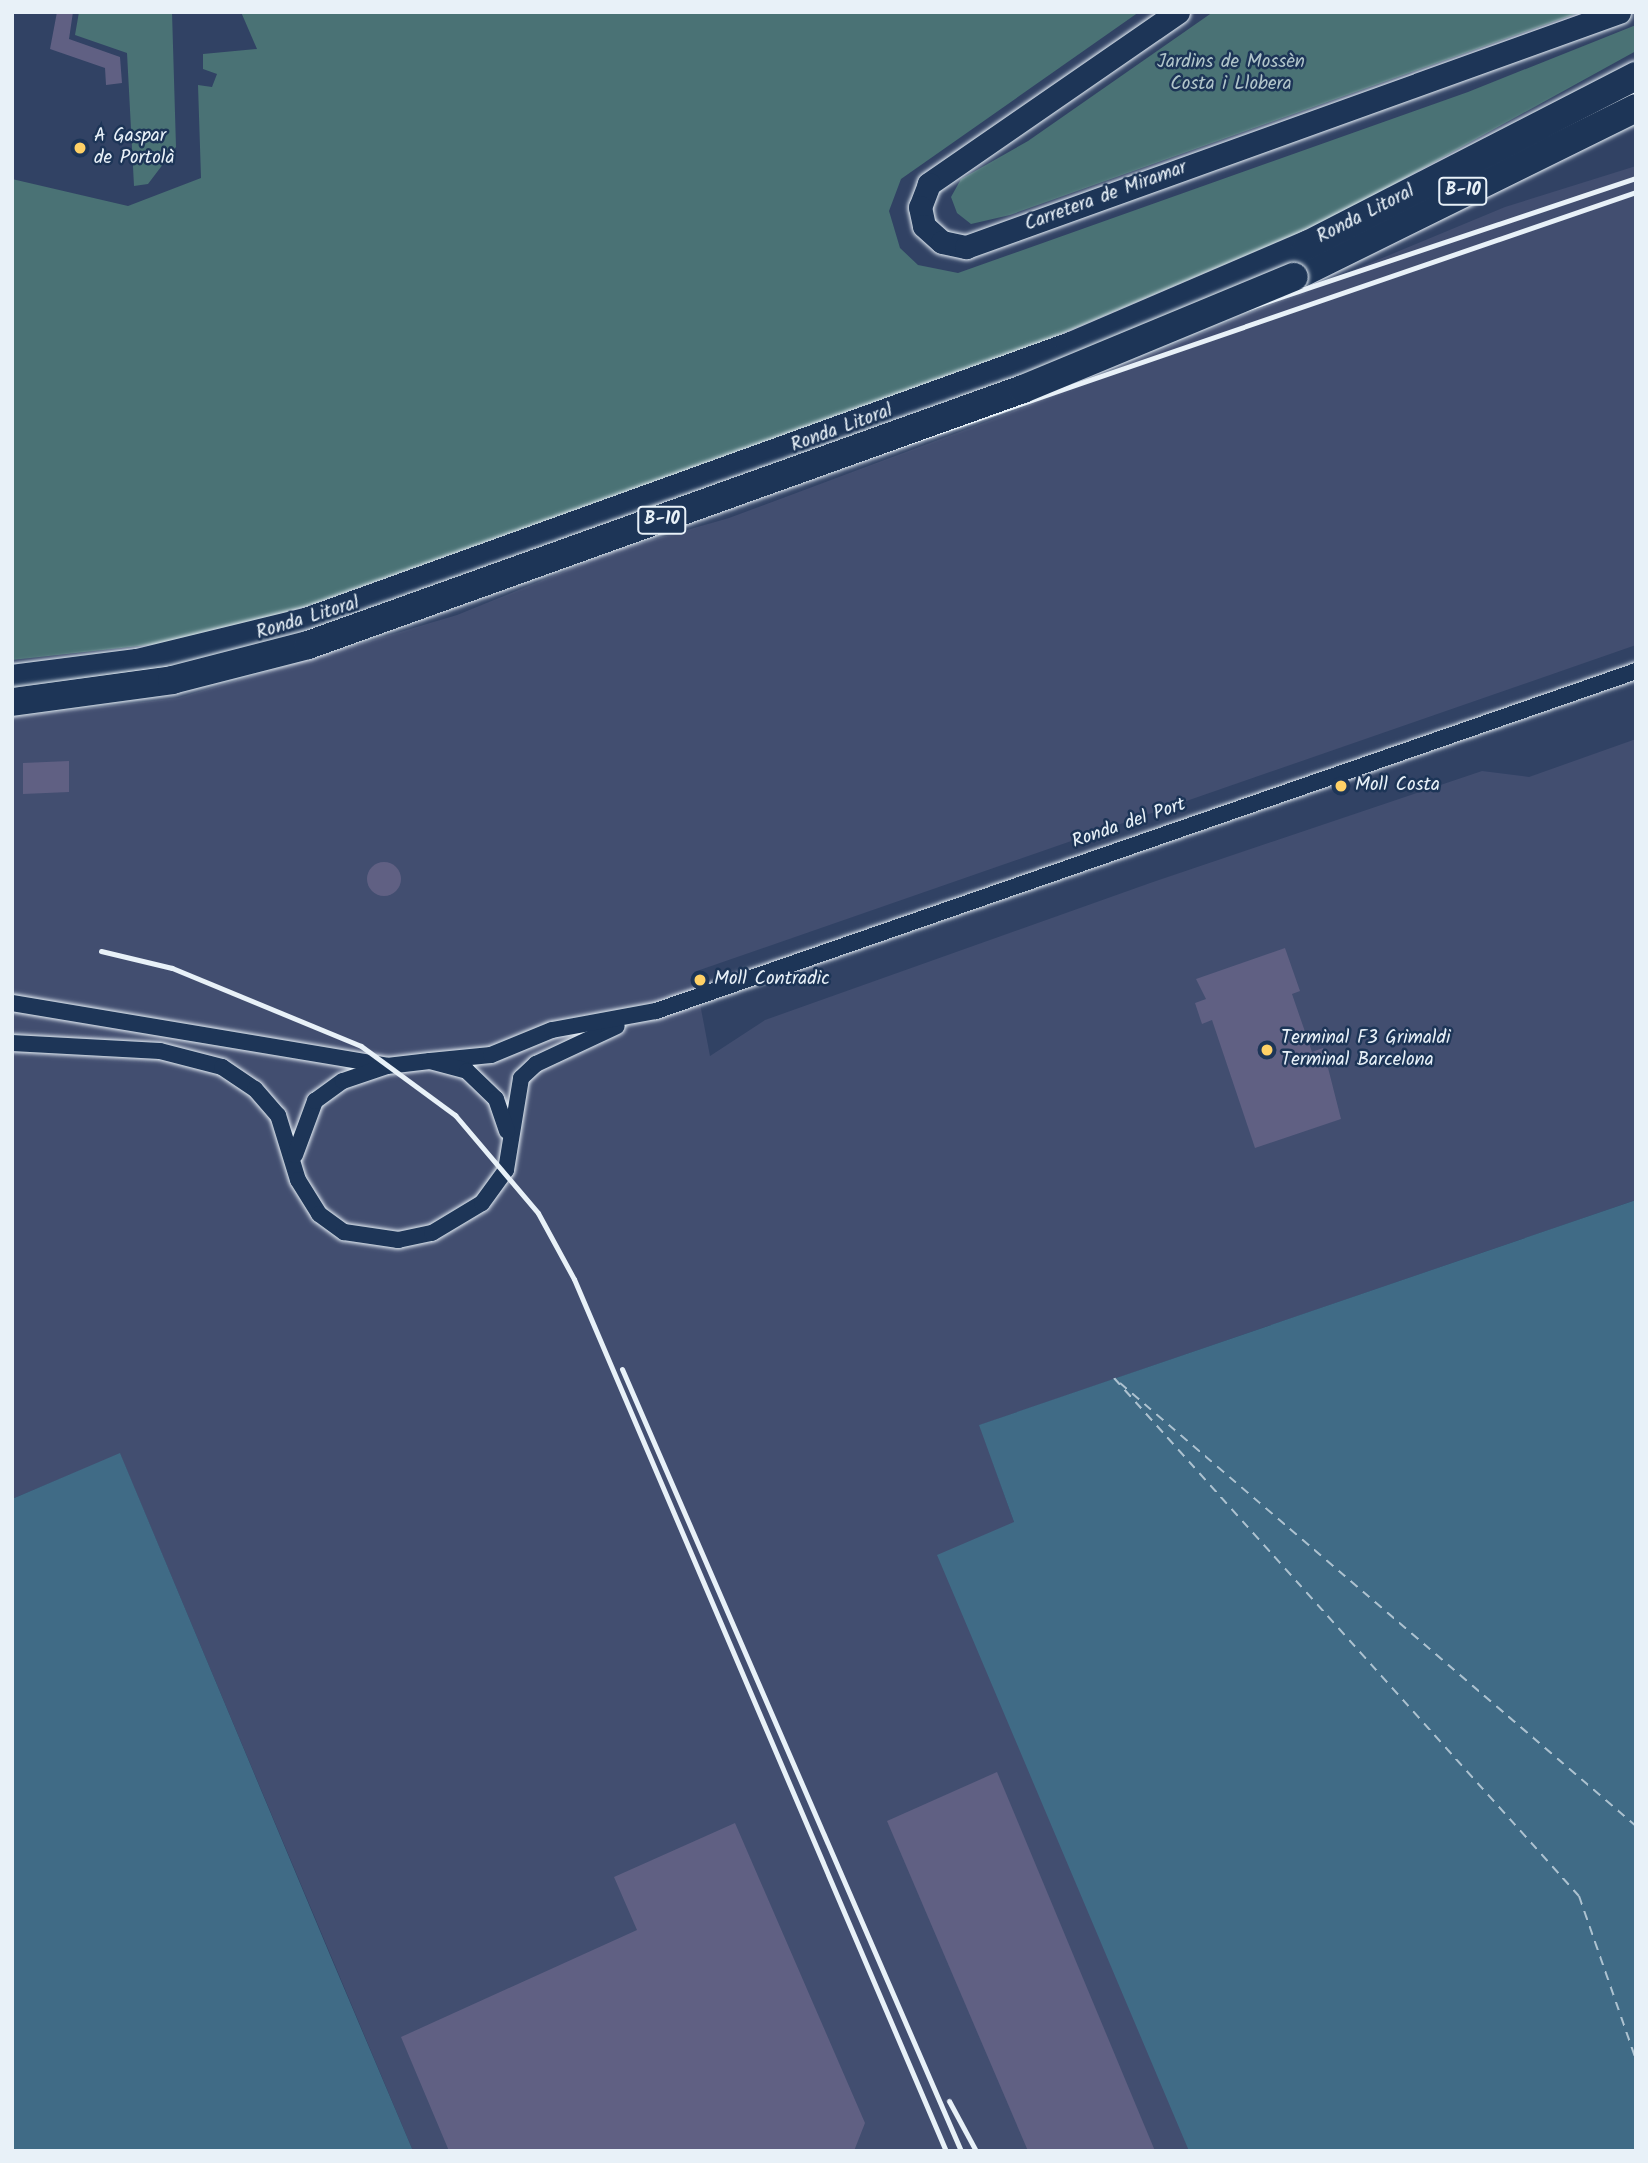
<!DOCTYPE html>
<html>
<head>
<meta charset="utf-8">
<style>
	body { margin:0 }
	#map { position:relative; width:1648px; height:2163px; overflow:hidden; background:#314264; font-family:Kalam,sans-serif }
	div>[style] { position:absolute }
	.built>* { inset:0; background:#424e70 }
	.green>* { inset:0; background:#4a7275 }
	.water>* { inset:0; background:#406b86 }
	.ferry>* { height:2px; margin-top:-1px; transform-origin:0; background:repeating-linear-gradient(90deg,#adc2d0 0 9px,transparent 0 16px) }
	.building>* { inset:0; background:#606083 }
	.round { border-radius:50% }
	.roads { filter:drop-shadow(0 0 2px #e8f1f8) drop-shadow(0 0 2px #e8f1f8) }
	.street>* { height:16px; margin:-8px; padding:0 8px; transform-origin:8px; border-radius:8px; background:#1d3557 }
	.secondary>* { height:23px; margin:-11.5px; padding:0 11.5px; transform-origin:11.5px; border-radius:11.5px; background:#1d3557 }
	.highway>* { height:28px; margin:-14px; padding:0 14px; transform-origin:14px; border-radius:14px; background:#1d3557 }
	.rail>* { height:5px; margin:-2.5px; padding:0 2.5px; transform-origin:2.5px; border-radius:2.5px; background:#e8f1f8 }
	.bridges { filter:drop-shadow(0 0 2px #e8f1f8) drop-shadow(0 0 2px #e8f1f8) }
	.highway-bridge>* { height:28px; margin:-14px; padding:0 14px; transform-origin:14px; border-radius:14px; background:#1d3557 }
	.dots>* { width:19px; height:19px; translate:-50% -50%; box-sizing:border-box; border:4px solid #1d3557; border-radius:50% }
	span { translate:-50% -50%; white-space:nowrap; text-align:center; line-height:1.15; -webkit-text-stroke:5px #1d3557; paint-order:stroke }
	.shield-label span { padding:2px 5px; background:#1d3557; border:2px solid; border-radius:5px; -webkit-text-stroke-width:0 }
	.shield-label { font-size:18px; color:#e8f1f8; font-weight:700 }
	.park-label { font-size:19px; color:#b1c5ca }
	.poi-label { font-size:19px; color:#e8f1f8 }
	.left { translate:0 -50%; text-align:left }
	.street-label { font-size:19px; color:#e8f1f8 }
	.frame { position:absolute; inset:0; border:14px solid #e8f1f8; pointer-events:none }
</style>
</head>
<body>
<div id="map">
	<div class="built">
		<div style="clip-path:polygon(1636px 166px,1636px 645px,694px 972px,710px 1056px,765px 1020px,1153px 882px,1482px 771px,1529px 777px,1636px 739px,1636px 1200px,980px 1425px,1014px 1522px,1190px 2151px,413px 2151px,120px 1454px,12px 1499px,12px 717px,178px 698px,457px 615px,617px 550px,729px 518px,1002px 416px,1505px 207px)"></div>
	</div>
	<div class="green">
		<div style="clip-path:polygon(79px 12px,172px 12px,176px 147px,148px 184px,134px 186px,127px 53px,75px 35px)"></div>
		<div style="clip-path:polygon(241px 12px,1139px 12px,901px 179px,889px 211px,900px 248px,918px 265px,958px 273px,1468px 92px,1636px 25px,1636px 51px,1329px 220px,1028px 348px,308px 606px,176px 642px,12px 660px,12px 179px,128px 206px,201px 178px,198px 85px,212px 87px,217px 74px,203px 69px,203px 54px,257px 49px)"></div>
		<div style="clip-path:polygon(1213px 12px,1581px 12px,1010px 215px,971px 224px,957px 213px,951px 197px,961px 179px,1028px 141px)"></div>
	</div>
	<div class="water">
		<div style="clip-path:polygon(1636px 1200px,1636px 2151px,1189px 2151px,937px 1555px,1014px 1522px,979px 1425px)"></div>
		<div style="clip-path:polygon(120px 1453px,330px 1955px,413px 2151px,12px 2151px,12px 1499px)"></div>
	</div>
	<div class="ferry">
		<div style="left:1114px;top:1378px;width:696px;rotate:48.09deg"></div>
		<div style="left:1579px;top:1896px;width:174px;rotate:70.8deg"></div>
		<div style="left:1120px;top:1383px;width:680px;rotate:40.65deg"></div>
	</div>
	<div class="building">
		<div style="clip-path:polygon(57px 12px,73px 12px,69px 39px,120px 57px,122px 83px,106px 85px,105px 68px,50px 49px)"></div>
		<div style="clip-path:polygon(69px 761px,69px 792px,23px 794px,23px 763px)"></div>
		<div class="round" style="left:367px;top:862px;width:34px;height:34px"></div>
		<div style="clip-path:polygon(1285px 948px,1300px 991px,1292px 994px,1312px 1052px,1323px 1048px,1341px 1119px,1255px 1148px,1212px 1020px,1202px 1024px,1195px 1003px,1206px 999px,1196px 979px)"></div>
		<div style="clip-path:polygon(997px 1772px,1155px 2151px,1028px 2151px,887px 1821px)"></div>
		<div style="clip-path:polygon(735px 1823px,865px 2123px,854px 2151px,449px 2151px,401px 2037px,637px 1930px,614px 1877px)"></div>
	</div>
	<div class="roads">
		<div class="street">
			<div style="left:12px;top:1003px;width:380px;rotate:9.5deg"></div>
			<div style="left:12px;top:1043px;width:148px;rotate:3.1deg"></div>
			<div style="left:160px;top:1051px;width:64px;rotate:14.5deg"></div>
			<div style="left:222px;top:1067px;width:40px;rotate:34deg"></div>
			<div style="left:255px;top:1089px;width:35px;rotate:49deg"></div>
			<div style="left:278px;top:1115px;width:68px;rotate:72.9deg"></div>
			<div style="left:298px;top:1180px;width:40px;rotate:58deg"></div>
			<div style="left:319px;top:1214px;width:31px;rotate:36deg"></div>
			<div style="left:344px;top:1232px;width:55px;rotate:8.4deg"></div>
			<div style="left:398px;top:1240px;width:35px;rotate:-12deg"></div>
			<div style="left:432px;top:1233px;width:58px;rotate:-31deg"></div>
			<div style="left:482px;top:1203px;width:41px;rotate:-54deg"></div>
			<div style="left:506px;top:1170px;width:93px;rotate:-80.7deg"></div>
			<div style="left:521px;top:1078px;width:21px;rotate:-43deg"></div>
			<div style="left:536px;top:1064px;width:89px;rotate:-25.1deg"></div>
			<div style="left:430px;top:1061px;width:61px;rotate:-5.6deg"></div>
			<div style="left:491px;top:1055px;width:66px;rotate:-22.3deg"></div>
			<div style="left:552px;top:1030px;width:106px;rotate:-10.4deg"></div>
			<div style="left:656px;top:1011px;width:1037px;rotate:-19.13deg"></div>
			<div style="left:295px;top:1155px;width:58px;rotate:-69.7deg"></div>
			<div style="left:315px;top:1101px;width:34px;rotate:-36deg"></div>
			<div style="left:343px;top:1081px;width:46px;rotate:-18.8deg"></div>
			<div style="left:387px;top:1066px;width:43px;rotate:-6.6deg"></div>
			<div style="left:430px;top:1061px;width:38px;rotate:15deg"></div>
			<div style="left:467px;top:1071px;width:40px;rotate:44deg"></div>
			<div style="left:496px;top:1099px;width:34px;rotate:71deg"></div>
		</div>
		<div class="secondary">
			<div style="left:1178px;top:12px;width:303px;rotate:145.4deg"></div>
			<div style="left:929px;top:184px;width:25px;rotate:111deg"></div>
			<div style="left:920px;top:207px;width:19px;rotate:78deg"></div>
			<div style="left:924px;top:226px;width:24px;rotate:42deg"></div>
			<div style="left:942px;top:242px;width:25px;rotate:12deg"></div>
			<div style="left:966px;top:247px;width:694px;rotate:-19.79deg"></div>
		</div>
		<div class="highway">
			<div style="left:1294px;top:277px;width:381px;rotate:-26.3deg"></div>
			<div style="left:12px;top:679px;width:126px;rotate:-7.3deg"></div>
			<div style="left:137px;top:663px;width:177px;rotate:-13.7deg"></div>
			<div style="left:309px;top:621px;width:810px;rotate:-19.84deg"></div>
			<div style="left:1071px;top:346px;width:257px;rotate:-23.2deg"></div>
			<div style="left:1307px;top:245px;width:370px;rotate:-27.2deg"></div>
		</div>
	</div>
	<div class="rail">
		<div style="left:12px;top:690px;width:222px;rotate:-8deg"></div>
		<div style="left:232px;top:659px;width:595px;rotate:-19.53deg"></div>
		<div style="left:793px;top:460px;width:889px;rotate:-18.5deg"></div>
		<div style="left:12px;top:707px;width:221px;rotate:-8.3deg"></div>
		<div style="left:231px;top:675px;width:1486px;rotate:-18.97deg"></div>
		<div style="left:101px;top:951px;width:73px;rotate:13.5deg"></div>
		<div style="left:172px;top:968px;width:204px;rotate:22.4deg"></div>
		<div style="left:361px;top:1046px;width:117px;rotate:36.3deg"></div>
		<div style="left:455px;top:1115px;width:128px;rotate:49.7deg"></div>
		<div style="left:538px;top:1213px;width:75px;rotate:61.4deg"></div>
		<div style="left:574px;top:1279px;width:948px;rotate:66.9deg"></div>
		<div style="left:622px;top:1369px;width:852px;rotate:66.56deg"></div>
		<div style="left:949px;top:2101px;width:57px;rotate:61.6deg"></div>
	</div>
	<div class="bridges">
		<div class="highway-bridge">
			<div style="left:12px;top:702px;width:162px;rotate:-7.8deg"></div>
			<div style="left:172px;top:680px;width:140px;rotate:-14.4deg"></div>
			<div style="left:308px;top:645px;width:759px;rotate:-19.7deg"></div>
			<div style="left:1023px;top:389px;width:293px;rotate:-22.5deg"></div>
		</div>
	</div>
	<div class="dots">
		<div style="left:80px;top:148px;background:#ffd166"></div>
		<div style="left:1341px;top:786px;background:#ffd166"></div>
		<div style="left:700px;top:980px;background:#ffd166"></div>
		<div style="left:1267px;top:1050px;background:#ffd166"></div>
	</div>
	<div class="shield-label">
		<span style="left:1463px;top:191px">B-10</span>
		<span style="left:662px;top:520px">B-10</span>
	</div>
	<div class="park-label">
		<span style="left:1231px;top:74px">Jardins de Mossèn<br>Costa i Llobera</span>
	</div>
	<div class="poi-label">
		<span class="left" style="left:94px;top:148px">A Gaspar<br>de Portolà</span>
		<span class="left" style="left:1355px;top:786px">Moll Costa</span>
		<span class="left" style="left:714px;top:980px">Moll Contradic</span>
		<span class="left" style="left:1281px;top:1050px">Terminal F3 Grimaldi<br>Terminal Barcelona</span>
	</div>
	<div class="street-label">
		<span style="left:1106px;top:197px;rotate:-20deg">Carretera de Miramar</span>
		<span style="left:1366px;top:215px;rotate:-27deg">Ronda Litoral</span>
		<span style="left:842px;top:429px;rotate:-20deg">Ronda Litoral</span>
		<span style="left:308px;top:619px;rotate:-17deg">Ronda Litoral</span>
		<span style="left:1129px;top:824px;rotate:-19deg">Ronda del Port</span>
	</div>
	<div class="frame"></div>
</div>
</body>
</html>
